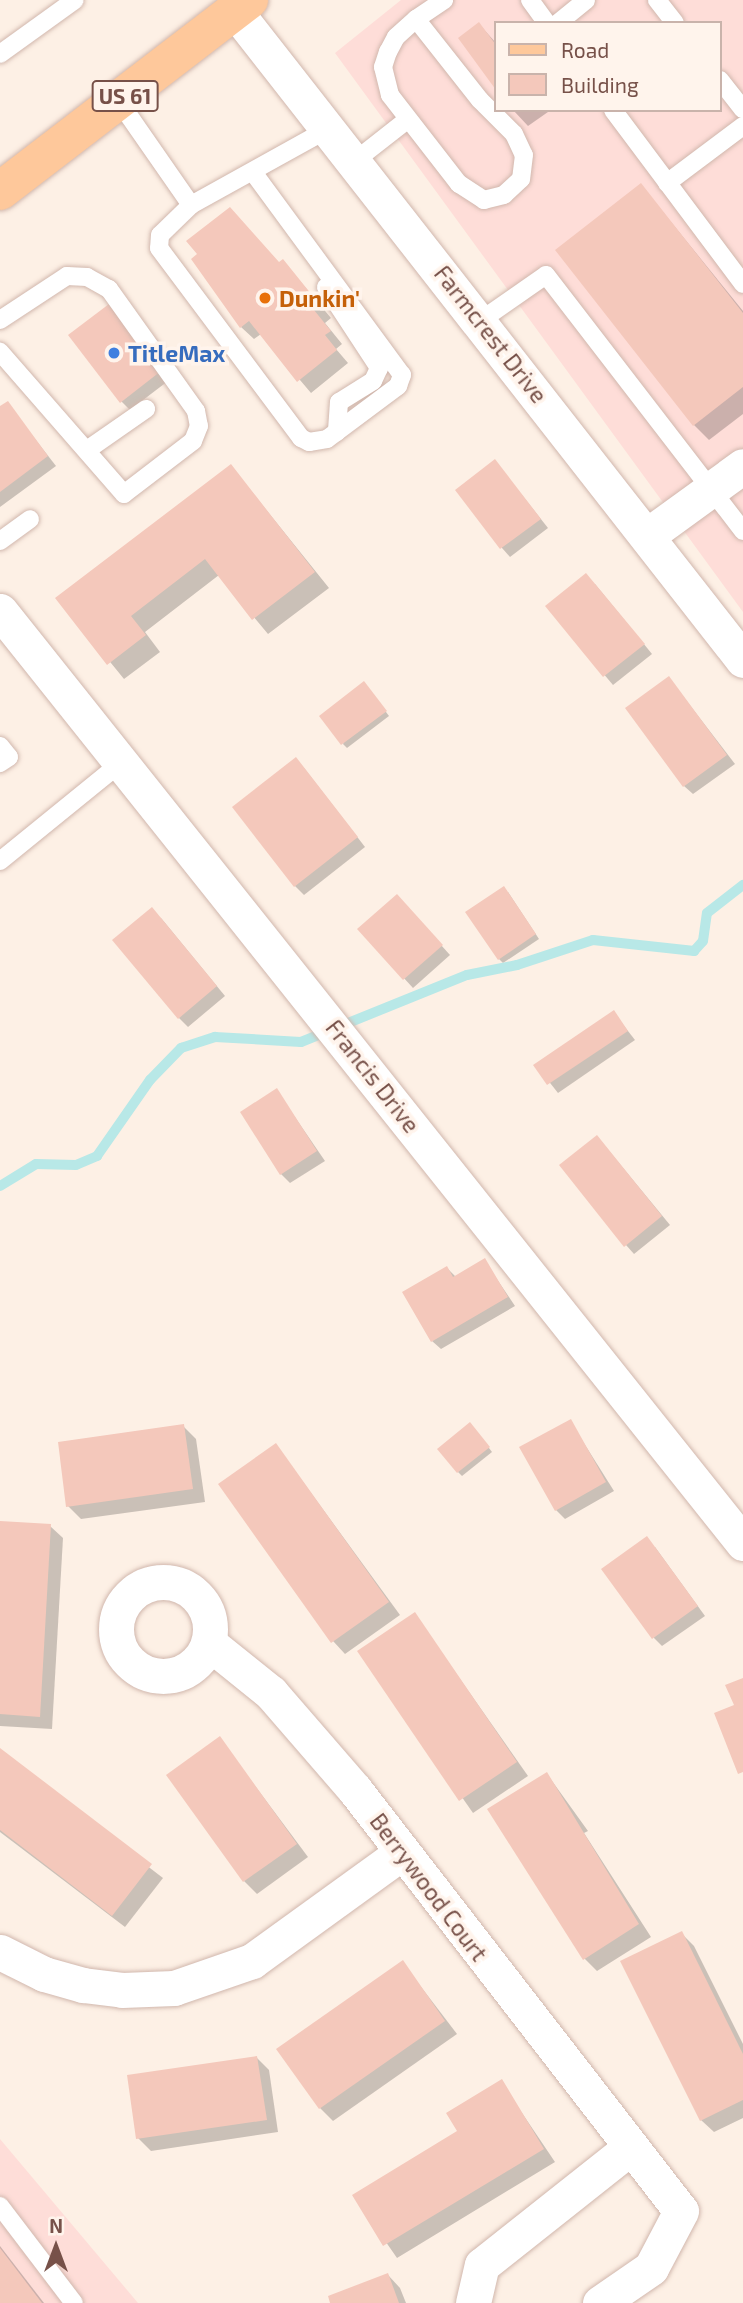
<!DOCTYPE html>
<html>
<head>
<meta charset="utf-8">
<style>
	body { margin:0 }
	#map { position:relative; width:743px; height:2303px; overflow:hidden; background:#fdf0e5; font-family:"Exo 2",sans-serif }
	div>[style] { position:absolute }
	.commercial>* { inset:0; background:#feddd8 }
	.shadow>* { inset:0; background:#0003 }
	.stream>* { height:10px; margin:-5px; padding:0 5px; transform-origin:5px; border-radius:5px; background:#b8e8e7 }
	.building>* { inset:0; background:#f4c8bb }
	.roads { filter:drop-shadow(0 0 2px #d1b7ad) drop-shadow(0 0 2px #d1b7ad) }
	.lane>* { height:18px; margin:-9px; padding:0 9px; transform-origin:9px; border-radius:9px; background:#fff }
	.street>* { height:35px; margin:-17.5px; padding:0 17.5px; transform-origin:17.5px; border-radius:17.5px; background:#fff }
	.street>.ring { margin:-17.5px; padding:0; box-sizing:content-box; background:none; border:35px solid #fff; border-radius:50% }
	.primary>* { height:38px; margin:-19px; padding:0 19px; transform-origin:19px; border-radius:19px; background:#fec89b }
	.dots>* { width:19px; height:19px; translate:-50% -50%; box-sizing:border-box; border:4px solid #fff4ec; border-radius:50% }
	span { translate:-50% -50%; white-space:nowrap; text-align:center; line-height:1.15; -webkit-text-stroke:7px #fff4ec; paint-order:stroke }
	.shield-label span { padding:2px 5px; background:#fff4ec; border:2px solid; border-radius:5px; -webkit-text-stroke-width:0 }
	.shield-label { font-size:21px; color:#775149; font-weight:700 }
	.food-label { font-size:23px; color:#c56008; font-weight:700 }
	.left { translate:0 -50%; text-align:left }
	.street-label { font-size:23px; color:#775149 }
	.shop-label { font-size:23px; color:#366cbe; font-weight:700 }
	.legend { position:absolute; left:494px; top:21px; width:228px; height:91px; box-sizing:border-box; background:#fff4ec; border:2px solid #c9b3ab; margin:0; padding:9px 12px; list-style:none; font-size:21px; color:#775149 }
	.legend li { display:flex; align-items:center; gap:14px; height:35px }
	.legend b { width:35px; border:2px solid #c9b3ab }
	.north { position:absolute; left:21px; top:2212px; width:70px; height:70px; -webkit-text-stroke:5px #fff4ec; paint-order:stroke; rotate:0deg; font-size:19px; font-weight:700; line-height:28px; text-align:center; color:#775149 }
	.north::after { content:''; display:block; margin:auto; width:24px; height:32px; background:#775149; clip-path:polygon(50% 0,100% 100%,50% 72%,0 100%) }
</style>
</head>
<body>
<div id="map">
	<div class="commercial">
		<div style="clip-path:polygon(evenodd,401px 0,743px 0,743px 612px,335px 53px,401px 0,496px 23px,720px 23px,720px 110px,496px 110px,496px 23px)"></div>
		<div style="clip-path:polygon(0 2139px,138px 2303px,0 2303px)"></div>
	</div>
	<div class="shadow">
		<div style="clip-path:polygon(479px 24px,496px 43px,496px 87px,460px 38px)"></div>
		<div style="clip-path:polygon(513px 110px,546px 110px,548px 112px,528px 126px)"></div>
		<div style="clip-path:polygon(641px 185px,743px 311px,743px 414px,709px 440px,694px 425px)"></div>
		<div style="clip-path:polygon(283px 261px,331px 318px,325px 323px,342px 344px,336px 349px,348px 363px,311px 393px,261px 334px,254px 339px,241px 327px)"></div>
		<div style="clip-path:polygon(108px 306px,168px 381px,130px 410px,121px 401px)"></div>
		<div style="clip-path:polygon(7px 403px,56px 466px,0 507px,0 408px)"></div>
		<div style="clip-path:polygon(495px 461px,548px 528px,510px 557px,502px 548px)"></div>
		<div style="clip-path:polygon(231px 466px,329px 588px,268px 634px,219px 575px,145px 632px,160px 652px,124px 679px,58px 598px)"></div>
		<div style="clip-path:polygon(595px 584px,652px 654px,613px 685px,547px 607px)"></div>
		<div style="clip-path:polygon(669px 678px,735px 764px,693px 794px,684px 786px)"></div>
		<div style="clip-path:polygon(368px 688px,389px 716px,347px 748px,343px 744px)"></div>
		<div style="clip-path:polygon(304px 768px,365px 847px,304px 895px,295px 886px)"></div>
		<div style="clip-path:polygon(508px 892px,539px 939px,503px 963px,499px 959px)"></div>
		<div style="clip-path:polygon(405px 905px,450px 955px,413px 988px,359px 929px)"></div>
		<div style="clip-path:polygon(161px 918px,225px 996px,188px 1027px,179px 1018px)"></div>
		<div style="clip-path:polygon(614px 1013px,635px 1040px,558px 1093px,536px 1065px)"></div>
		<div style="clip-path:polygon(277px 1091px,325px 1161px,290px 1183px,281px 1174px)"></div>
		<div style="clip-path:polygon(605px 1146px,670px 1225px,634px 1254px,626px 1245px)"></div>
		<div style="clip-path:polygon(484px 1260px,515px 1306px,441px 1349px,432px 1341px,447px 1268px,456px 1277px)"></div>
		<div style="clip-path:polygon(570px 1421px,614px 1491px,565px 1519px,556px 1510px)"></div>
		<div style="clip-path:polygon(183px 1426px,196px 1439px,205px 1502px,81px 1519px,68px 1506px)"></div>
		<div style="clip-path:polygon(474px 1428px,492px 1452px,462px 1476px,458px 1472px)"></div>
		<div style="clip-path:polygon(276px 1445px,400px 1615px,345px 1654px,333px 1641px)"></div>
		<div style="clip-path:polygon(0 1523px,50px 1526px,63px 1538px,52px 1729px,0 1726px)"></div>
		<div style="clip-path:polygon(655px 1547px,705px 1616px,662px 1646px,654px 1638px)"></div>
		<div style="clip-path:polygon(415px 1615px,528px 1776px,473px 1813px,360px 1651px)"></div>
		<div style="clip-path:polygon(220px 1739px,308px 1857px,257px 1894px,244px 1881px)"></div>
		<div style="clip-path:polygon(0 1753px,163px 1878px,125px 1927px,0 1832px)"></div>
		<div style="clip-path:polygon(547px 1774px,588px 1831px,584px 1833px,651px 1937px,597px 1971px,584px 1958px)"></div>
		<div style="clip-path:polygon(681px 1933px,694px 1946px,743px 2044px,743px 2118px,714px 2132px,701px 2120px)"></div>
		<div style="clip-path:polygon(402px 1962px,457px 2034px,333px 2121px,320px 2108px)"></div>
		<div style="clip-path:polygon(257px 2058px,269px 2070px,278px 2132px,151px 2151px,138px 2138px)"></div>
		<div style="clip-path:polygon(501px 2082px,555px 2162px,397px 2258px,354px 2196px,459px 2132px)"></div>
		<div style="clip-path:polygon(0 2246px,44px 2303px,0 2303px)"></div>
		<div style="clip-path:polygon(388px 2275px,400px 2288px,406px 2303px,332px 2303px)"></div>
	</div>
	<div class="stream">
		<div style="left:0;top:1186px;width:42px;rotate:-31.4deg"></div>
		<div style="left:36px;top:1164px;width:40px;rotate:1.4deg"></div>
		<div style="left:76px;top:1165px;width:23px;rotate:-23deg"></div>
		<div style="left:97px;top:1156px;width:93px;rotate:-55.1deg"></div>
		<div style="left:150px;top:1080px;width:45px;rotate:-45.9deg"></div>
		<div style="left:181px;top:1048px;width:36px;rotate:-18deg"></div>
		<div style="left:215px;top:1037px;width:86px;rotate:3.3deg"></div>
		<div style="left:301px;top:1042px;width:179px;rotate:-22deg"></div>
		<div style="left:467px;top:975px;width:51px;rotate:-11.3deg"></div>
		<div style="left:517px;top:965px;width:80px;rotate:-18.2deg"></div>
		<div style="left:593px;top:940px;width:102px;rotate:6.2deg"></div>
		<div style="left:694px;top:951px;width:13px;rotate:-48deg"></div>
		<div style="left:703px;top:941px;width:28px;rotate:-82deg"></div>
		<div style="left:707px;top:913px;width:46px;rotate:-37.9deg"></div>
	</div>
	<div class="building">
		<div style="clip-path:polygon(479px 22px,496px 45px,496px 90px,458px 38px)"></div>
		<div style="clip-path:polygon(641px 183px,743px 313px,743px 387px,693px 426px,555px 250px)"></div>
		<div style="clip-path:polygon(230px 207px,279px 262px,283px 259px,320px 305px,314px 310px,331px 331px,325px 335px,337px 350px,297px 382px,249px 321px,240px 328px,191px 259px,197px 254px,186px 241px)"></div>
		<div style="clip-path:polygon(109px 304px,161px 371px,120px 403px,68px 335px)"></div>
		<div style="clip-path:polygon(8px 401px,48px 456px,0 492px,0 406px)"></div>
		<div style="clip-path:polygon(495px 459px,541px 519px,500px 549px,455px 490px)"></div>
		<div style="clip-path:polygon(231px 464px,315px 572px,252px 620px,205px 559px,131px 616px,146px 635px,107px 665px,55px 598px)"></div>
		<div style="clip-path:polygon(586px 573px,645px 644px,603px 677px,545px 606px)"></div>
		<div style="clip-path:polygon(669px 676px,727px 755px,683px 787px,625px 708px)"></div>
		<div style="clip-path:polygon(364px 681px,387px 711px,341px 745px,319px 716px)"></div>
		<div style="clip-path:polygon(296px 757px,358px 837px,294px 887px,232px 807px)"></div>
		<div style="clip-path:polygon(504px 886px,536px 934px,498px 960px,465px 912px)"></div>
		<div style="clip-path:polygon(397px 894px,443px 945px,403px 980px,357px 929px)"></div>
		<div style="clip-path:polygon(152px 907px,217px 986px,178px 1019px,112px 940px)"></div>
		<div style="clip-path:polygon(614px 1010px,628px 1031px,547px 1085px,533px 1065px)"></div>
		<div style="clip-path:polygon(277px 1088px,317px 1151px,280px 1175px,240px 1112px)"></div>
		<div style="clip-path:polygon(597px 1135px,662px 1216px,624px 1247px,559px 1165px)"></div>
		<div style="clip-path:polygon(485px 1258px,508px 1297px,431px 1342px,402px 1292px,447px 1266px,453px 1277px)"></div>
		<div style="clip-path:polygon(571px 1419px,606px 1482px,555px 1511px,519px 1447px)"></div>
		<div style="clip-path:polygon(470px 1422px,490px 1447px,457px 1473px,437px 1449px)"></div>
		<div style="clip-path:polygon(184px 1424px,193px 1489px,66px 1507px,58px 1442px)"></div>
		<div style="clip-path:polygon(276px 1443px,389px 1602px,331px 1643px,218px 1484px)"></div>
		<div style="clip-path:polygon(0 1521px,51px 1524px,40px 1717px,0 1714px)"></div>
		<div style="clip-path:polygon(647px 1536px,698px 1606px,652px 1639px,601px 1569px)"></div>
		<div style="clip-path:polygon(415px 1612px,517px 1762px,459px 1801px,357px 1651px)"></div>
		<div style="clip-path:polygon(743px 1678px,743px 1772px,738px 1774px,714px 1713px,734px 1705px,725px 1685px)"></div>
		<div style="clip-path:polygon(220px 1736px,297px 1844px,243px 1882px,166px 1775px)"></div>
		<div style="clip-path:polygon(0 1748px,152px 1864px,112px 1916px,0 1830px)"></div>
		<div style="clip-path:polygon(547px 1772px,639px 1924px,583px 1960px,487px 1809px)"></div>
		<div style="clip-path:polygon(682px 1931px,743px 2054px,743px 2100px,700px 2121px,620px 1961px)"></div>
		<div style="clip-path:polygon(403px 1960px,445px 2021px,319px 2109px,276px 2049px)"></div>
		<div style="clip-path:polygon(257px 2056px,267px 2120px,136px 2139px,127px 2075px)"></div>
		<div style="clip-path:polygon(502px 2079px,544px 2149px,383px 2246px,352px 2195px,457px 2131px,446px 2113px)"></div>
		<div style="clip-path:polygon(0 2248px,42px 2303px,0 2303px)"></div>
		<div style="clip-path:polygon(388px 2273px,399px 2303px,330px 2303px,328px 2296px)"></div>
	</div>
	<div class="roads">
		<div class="lane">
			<div style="left:530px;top:0;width:29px;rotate:54deg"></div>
			<div style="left:657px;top:0;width:29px;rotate:52deg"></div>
			<div style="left:416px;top:19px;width:103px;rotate:51.7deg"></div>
			<div style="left:480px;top:100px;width:48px;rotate:45deg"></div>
			<div style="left:514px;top:134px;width:23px;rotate:65deg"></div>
			<div style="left:524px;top:155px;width:24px;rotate:97deg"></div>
			<div style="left:521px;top:179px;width:23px;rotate:137deg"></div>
			<div style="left:504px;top:195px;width:21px;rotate:166deg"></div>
			<div style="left:484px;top:200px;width:30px;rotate:-147deg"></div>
			<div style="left:459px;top:184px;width:113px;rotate:-127.8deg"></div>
			<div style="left:390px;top:95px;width:29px;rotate:-104deg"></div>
			<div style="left:383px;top:67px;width:16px;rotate:-72deg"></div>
			<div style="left:388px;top:52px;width:17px;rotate:-62deg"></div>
			<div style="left:396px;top:37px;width:27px;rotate:-42deg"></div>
			<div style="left:416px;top:19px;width:34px;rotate:-34deg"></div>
			<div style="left:558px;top:23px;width:36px;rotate:-39deg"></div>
			<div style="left:0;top:54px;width:92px;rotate:-35.8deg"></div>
			<div style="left:720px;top:80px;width:37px;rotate:52deg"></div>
			<div style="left:118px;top:100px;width:128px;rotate:55.2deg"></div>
			<div style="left:191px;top:205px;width:159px;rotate:-29deg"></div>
			<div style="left:613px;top:110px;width:217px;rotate:53.2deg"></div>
			<div style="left:356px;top:160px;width:65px;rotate:-38.1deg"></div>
			<div style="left:667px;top:183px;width:95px;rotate:-36.9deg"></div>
			<div style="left:191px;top:205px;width:43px;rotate:135.9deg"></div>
			<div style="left:160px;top:235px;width:13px;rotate:94deg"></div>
			<div style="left:159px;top:248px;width:237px;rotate:53.2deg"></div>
			<div style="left:301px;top:438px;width:9px;rotate:27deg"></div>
			<div style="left:309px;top:442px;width:18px;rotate:-9deg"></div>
			<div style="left:327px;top:439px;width:89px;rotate:-36.7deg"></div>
			<div style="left:398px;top:386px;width:12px;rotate:-70deg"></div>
			<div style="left:402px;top:375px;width:252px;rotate:-126.3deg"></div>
			<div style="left:326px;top:287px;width:97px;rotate:56.8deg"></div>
			<div style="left:379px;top:368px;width:14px;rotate:115deg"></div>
			<div style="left:373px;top:381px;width:40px;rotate:148deg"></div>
			<div style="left:339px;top:402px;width:30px;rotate:94deg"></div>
			<div style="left:0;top:320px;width:80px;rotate:-33.3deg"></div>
			<div style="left:67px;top:276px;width:20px;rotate:3deg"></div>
			<div style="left:87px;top:277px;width:25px;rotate:29deg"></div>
			<div style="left:109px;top:289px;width:150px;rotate:54.5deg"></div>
			<div style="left:196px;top:411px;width:15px;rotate:79deg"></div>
			<div style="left:199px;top:426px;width:16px;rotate:112deg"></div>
			<div style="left:193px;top:441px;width:87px;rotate:142.5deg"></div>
			<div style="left:124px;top:494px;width:189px;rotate:-131.1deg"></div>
			<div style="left:480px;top:321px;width:80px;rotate:-34.9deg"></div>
			<div style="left:546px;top:275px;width:323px;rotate:52.4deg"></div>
			<div style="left:87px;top:450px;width:72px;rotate:-34.8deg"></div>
			<div style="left:0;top:541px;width:37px;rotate:-36deg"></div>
			<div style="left:0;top:746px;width:14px;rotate:51deg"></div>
			<div style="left:9px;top:757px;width:11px;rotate:146deg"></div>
			<div style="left:0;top:861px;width:159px;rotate:-39.1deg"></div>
			<div style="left:0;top:2206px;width:122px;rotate:52.7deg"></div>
		</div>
		<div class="street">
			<div style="left:235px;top:11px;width:824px;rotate:51.95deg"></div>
			<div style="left:648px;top:535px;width:117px;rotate:-36deg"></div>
			<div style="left:0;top:611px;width:1192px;rotate:51.44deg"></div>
			<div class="ring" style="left:116px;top:1582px;width:59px;height:59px"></div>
			<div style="left:209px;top:1643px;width:80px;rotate:38.9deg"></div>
			<div style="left:271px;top:1693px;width:128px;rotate:49.1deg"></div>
			<div style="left:355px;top:1790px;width:532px;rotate:52.25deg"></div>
			<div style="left:681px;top:2211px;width:64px;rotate:117.8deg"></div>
			<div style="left:651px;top:2268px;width:62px;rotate:145.5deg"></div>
			<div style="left:0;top:1952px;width:49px;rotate:26.6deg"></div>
			<div style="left:44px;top:1974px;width:41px;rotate:15.8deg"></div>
			<div style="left:83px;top:1985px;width:39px;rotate:7deg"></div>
			<div style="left:122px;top:1990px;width:52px;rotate:-2.2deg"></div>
			<div style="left:174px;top:1988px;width:83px;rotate:-19.1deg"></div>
			<div style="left:252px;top:1961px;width:184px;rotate:-35.9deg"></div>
			<div style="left:473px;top:2303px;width:39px;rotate:-77deg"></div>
			<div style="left:482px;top:2265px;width:190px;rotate:-38.4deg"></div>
		</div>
		<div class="primary">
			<div style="left:0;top:191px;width:314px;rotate:-37.5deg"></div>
		</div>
	</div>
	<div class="dots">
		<div style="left:265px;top:298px;background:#e8710a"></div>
		<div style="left:114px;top:353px;background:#3f7fe0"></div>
	</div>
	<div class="shield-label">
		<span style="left:125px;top:96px">US 61</span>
	</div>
	<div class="food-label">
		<span class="left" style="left:279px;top:298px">Dunkin'</span>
	</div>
	<div class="street-label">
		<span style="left:491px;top:334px;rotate:52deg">Farmcrest Drive</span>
		<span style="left:373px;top:1076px;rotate:52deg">Francis Drive</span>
		<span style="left:429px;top:1887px;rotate:53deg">Berrywood Court</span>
	</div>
	<div class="shop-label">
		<span class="left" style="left:128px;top:353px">TitleMax</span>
	</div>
	<ul class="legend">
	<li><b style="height:9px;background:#fec89b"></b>Road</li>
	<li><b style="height:19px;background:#f4c8bb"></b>Building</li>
	</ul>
	<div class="north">N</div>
</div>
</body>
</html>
